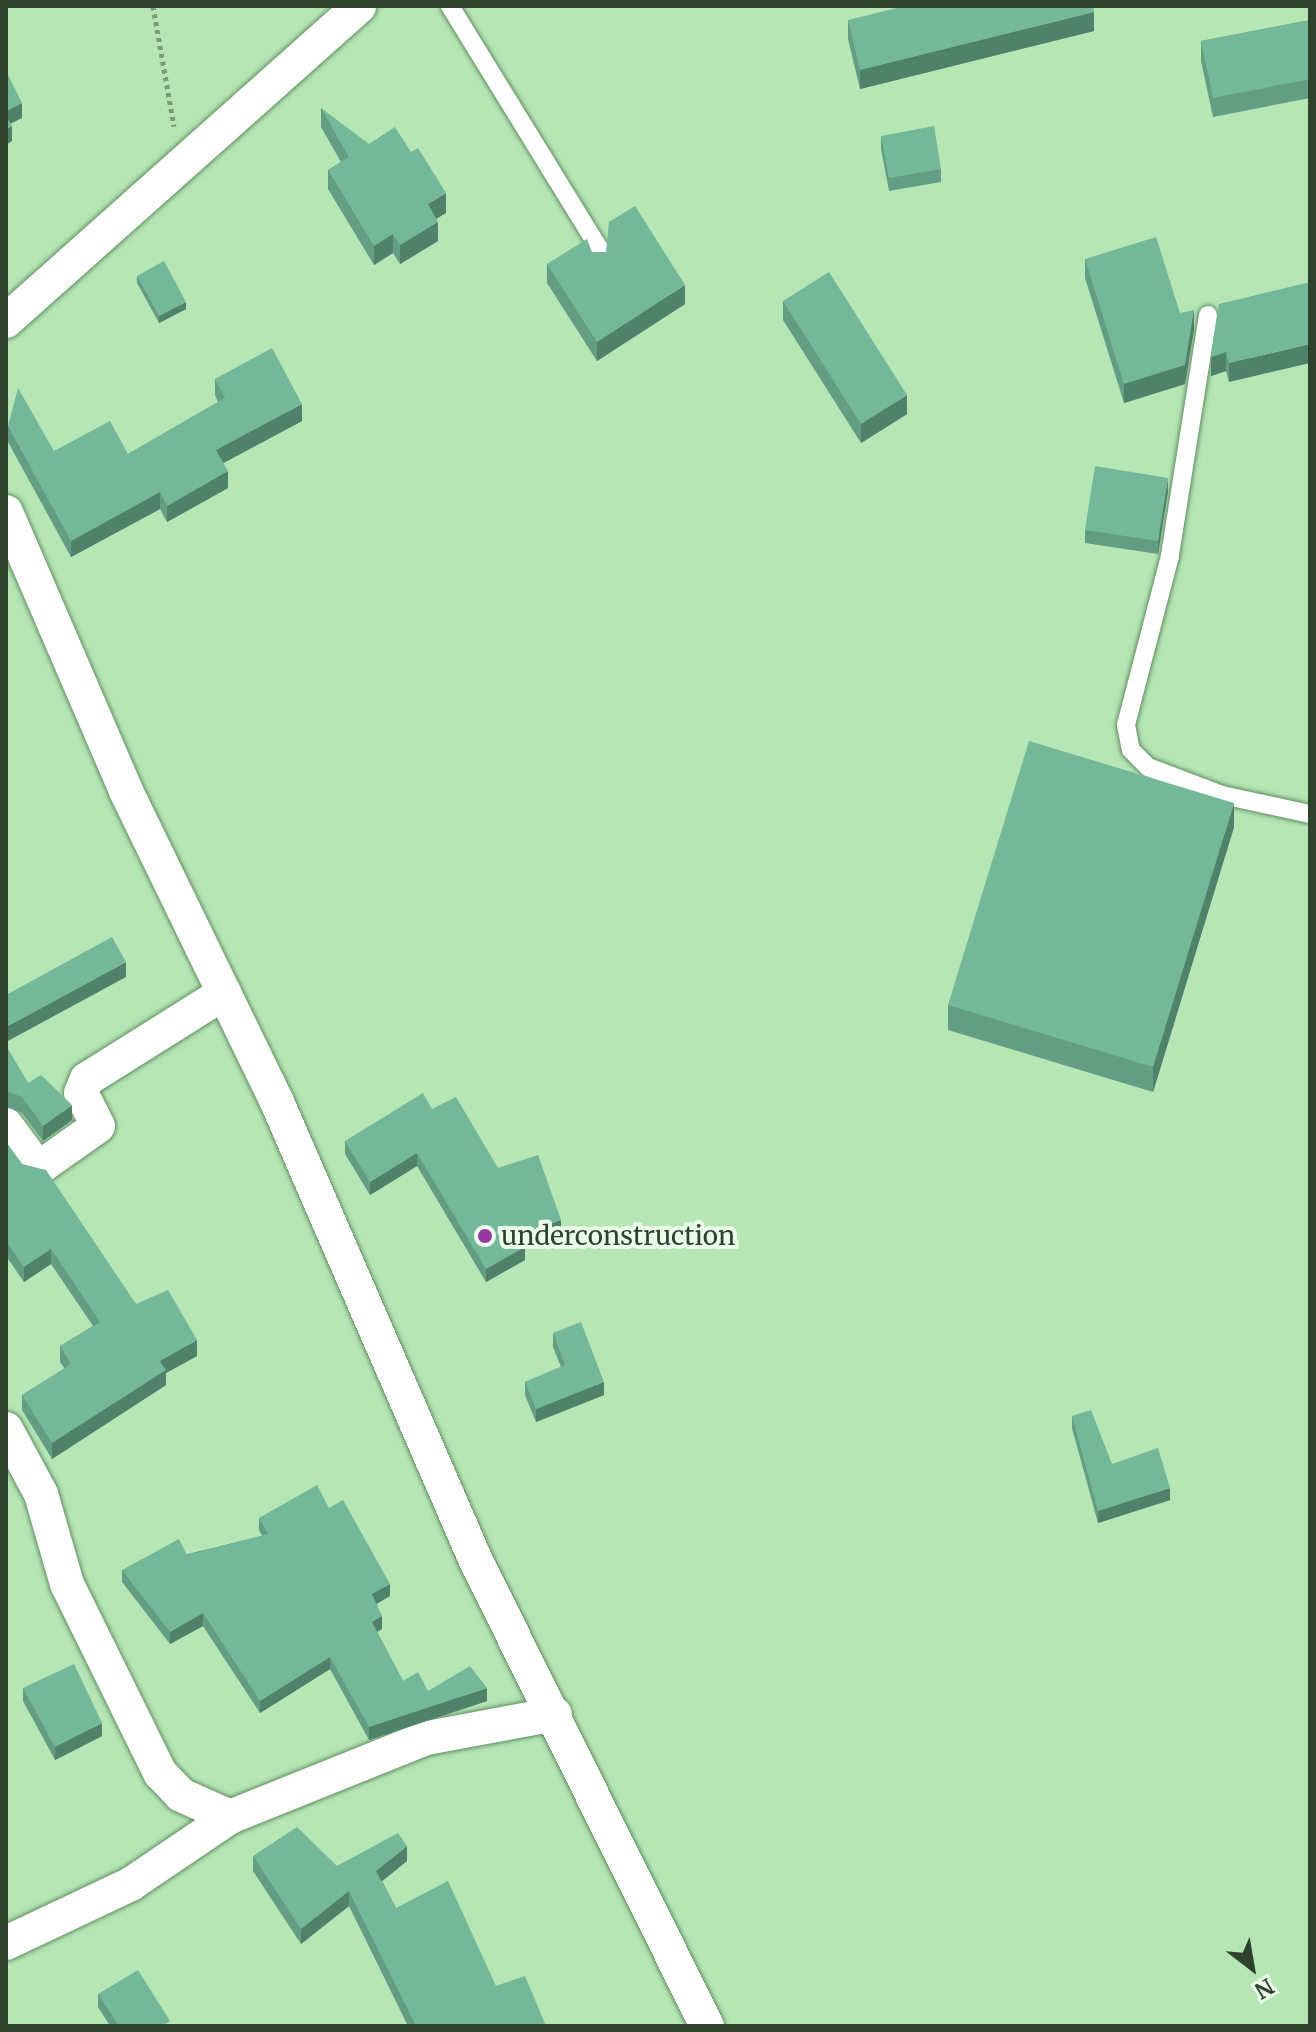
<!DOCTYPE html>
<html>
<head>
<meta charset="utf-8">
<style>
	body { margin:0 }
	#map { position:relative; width:1316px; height:2032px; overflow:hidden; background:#b5e6b4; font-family:Merriweather,serif }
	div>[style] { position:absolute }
	.path>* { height:5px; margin-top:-2.5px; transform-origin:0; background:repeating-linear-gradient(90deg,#789c78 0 4px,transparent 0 8px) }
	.roads { filter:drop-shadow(0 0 2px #608d60) drop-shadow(0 0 2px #608d60) }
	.service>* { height:18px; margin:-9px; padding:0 9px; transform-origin:9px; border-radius:9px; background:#fff }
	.minor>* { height:34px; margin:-17px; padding:0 17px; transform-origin:17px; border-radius:17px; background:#fff }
	.wall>* { inset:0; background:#639e84 }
	.shaded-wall>* { inset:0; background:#50816b }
	.building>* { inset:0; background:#73b899 }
	.dots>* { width:22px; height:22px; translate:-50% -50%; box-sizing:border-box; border:4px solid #ebfeea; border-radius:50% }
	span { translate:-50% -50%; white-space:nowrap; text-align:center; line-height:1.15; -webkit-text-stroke:8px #ebfeea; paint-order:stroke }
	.poi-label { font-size:26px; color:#2e422e }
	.left { translate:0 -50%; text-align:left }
	.frame { position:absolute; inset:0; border:8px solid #2e422e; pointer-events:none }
	.north { position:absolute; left:1212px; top:1928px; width:80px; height:80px; -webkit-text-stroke:6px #ebfeea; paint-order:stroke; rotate:149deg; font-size:22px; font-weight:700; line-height:32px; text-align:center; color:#2e422e }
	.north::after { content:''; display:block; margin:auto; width:28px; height:36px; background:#2e422e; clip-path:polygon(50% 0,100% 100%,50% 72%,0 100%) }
</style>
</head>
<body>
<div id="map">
	<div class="path">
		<div style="left:153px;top:6px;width:122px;rotate:80.1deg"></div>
	</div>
	<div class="roads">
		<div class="service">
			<div style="left:450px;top:6px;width:284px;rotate:58.4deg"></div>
			<div style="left:599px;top:248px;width:13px;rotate:90deg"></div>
			<div style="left:1208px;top:315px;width:244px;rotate:99deg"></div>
			<div style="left:1170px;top:556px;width:175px;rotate:104.6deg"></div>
			<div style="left:1126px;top:725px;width:25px;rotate:79deg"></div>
			<div style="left:1131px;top:750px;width:24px;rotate:45deg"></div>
			<div style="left:1148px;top:767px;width:79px;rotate:20.7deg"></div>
			<div style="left:1222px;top:795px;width:90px;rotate:12.2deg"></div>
		</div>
		<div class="minor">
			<div style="left:6px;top:321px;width:473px;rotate:-41.7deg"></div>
			<div style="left:6px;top:512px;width:304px;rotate:66.7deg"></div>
			<div style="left:126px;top:791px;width:346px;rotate:64.1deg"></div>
			<div style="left:277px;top:1102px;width:500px;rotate:66.56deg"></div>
			<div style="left:476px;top:1561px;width:519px;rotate:63.58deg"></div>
			<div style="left:6px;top:1125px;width:52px;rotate:53.6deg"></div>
			<div style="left:37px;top:1167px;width:6px;rotate:-18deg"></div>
			<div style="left:43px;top:1165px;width:67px;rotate:-35.3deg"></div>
			<div style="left:98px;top:1126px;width:37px;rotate:-117deg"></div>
			<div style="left:81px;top:1093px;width:15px;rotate:-67deg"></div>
			<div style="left:87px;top:1079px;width:162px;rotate:-32.1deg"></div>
			<div style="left:6px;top:1429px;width:74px;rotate:61.7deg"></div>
			<div style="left:41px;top:1494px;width:94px;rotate:73.9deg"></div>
			<div style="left:67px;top:1584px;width:211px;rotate:63.8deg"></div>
			<div style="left:160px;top:1773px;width:30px;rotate:46deg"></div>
			<div style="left:181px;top:1795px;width:54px;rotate:24.2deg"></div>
			<div style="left:6px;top:1943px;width:138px;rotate:-25.3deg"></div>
			<div style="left:131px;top:1884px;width:120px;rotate:-34.1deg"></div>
			<div style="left:230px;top:1817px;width:212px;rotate:-21.9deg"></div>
			<div style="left:427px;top:1738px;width:130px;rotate:-10.6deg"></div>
		</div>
	</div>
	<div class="wall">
		<div style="clip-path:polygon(848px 20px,1094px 31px,860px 89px,848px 39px)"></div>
		<div style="clip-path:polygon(1310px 20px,1310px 98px,1213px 117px,1201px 61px,1201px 41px)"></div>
		<div style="clip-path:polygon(321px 108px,446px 213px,436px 218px,438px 241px,400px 264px,393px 253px,374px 265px,328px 189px,328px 170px,341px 162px,321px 127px)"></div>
		<div style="clip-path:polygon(881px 136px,941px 169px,941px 182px,889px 191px,881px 149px)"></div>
		<div style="clip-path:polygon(592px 252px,685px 304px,597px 361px,547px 283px,547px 264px)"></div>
		<div style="clip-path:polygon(1085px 259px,1180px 313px,1194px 329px,1185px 384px,1124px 403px,1085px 278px)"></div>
		<div style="clip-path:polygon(137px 276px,186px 309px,159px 323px,137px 283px)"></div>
		<div style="clip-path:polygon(1310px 282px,1229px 382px,1226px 371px,1211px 376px,1211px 357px)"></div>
		<div style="clip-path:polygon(783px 301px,907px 414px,861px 443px,783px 320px)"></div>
		<div style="clip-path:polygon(215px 379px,302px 421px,223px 463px,228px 488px,167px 522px,160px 509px,71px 557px,8px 442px,8px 426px,54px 451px,128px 454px,218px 402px,215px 395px)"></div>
		<div style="clip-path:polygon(1168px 491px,1158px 554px,1085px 543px,1085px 530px)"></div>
		<div style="clip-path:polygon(1234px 827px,1153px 1092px,948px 1030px,948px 1005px)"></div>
		<div style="clip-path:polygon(6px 1046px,28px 1083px,72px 1120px,43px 1141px,22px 1113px,6px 1106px)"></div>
		<div style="clip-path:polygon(432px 1109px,498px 1168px,561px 1233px,525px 1246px,525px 1260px,486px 1282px,417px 1166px,370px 1195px,345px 1154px,345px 1141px)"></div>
		<div style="clip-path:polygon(6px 1142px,22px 1164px,136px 1304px,197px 1356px,166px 1373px,166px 1385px,52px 1459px,22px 1410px,22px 1395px,65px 1369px,60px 1362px,60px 1346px,93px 1326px,51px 1264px,24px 1282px,6px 1256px)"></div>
		<div style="clip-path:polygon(553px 1333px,604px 1395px,536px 1422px,525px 1395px,525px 1382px,561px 1367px,553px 1347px)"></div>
		<div style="clip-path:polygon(1072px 1416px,1112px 1464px,1170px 1500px,1098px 1523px,1072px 1428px)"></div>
		<div style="clip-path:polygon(329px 1508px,390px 1596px,377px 1604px,382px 1629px,377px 1632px,403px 1681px,428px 1691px,487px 1701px,369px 1740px,330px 1669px,260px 1713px,203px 1626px,170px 1644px,122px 1582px,122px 1570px,262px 1536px,259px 1530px,259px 1518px)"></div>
		<div style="clip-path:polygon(23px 1688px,102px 1736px,55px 1760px,23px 1701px)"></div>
		<div style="clip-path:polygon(253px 1856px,337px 1866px,407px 1861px,382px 1881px,396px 1908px,546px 2026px,408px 2026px,349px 1906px,301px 1944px,253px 1871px)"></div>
		<div style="clip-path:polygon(98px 1994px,170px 2026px,110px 2026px,98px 2007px)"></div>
	</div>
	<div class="shaded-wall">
		<div style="clip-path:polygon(1094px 12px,1094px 31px,860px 89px,860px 70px)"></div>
		<div style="clip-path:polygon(22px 103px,22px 118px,6px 126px,6px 111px)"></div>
		<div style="clip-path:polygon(12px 126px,12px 141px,6px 145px,6px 129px)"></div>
		<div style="clip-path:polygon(446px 193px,446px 213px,428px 224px,428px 204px)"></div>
		<div style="clip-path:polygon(438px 222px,438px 241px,400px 264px,400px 245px)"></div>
		<div style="clip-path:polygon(393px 234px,393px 253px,374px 265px,374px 246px)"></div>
		<div style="clip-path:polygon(685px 285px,685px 304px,597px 361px,597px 342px)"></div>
		<div style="clip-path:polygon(186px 302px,186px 309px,159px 323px,159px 316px)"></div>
		<div style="clip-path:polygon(1194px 310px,1194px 329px,1185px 384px,1124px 403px,1124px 384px)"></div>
		<div style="clip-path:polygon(1310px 344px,1310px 363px,1229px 382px,1229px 363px)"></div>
		<div style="clip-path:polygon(1226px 352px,1226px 371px,1211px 376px,1211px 357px)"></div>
		<div style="clip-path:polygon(907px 395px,907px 414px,861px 443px,861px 424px)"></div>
		<div style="clip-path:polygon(302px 404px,302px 421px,216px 467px,216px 450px)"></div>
		<div style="clip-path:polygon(228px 471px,228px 488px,167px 522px,167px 506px)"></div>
		<div style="clip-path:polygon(1168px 478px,1168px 491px,1158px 554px,1158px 541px)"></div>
		<div style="clip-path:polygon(160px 492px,160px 509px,71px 557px,71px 541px)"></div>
		<div style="clip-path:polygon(1234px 803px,1234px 827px,1153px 1092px,1153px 1067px)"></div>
		<div style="clip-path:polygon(126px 962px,126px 977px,6px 1042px,6px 1027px)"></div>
		<div style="clip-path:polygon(72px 1105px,72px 1120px,43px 1141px,43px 1126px)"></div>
		<div style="clip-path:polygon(417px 1153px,417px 1166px,370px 1195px,370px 1182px)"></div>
		<div style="clip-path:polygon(561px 1220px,561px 1233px,519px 1249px,519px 1235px)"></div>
		<div style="clip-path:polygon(525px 1247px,525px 1260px,486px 1282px,486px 1269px)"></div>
		<div style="clip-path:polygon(51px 1249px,51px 1264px,24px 1282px,24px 1267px)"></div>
		<div style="clip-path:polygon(197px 1340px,197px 1356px,166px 1373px,166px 1385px,52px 1459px,52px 1443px,160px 1361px)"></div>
		<div style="clip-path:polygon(604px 1382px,604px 1395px,536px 1422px,536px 1409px)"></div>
		<div style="clip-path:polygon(1170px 1488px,1170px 1500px,1098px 1523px,1098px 1511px)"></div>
		<div style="clip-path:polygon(390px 1584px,390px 1596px,372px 1606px,372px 1594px)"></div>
		<div style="clip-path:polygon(203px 1613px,203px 1626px,170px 1644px,170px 1632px)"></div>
		<div style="clip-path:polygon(382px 1616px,382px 1629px,372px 1635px,372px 1622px)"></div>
		<div style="clip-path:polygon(330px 1657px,330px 1669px,260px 1713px,260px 1701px)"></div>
		<div style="clip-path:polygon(487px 1688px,487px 1701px,369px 1740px,369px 1727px)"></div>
		<div style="clip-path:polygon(102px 1723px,102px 1736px,55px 1760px,55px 1747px)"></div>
		<div style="clip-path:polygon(407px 1846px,407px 1861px,376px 1886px,376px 1871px)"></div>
		<div style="clip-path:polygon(349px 1891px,349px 1906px,301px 1944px,301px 1929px)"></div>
	</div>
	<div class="building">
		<div style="clip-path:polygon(905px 6px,1093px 6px,1094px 12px,860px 70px,848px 20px)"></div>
		<div style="clip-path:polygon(1310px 20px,1310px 79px,1213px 98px,1201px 41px)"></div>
		<div style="clip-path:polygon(6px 71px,22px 103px,6px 111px)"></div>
		<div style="clip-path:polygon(321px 108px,369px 144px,395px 127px,411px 152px,418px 148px,446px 193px,428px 204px,438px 222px,400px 245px,393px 234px,374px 246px,328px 170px,349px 157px)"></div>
		<div style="clip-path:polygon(6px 116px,12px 126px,6px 129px)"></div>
		<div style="clip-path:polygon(934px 126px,941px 169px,889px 178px,881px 136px)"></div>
		<div style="clip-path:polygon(635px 206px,685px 285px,597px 342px,547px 264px,587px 239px,592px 252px,606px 252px,609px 222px)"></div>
		<div style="clip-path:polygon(1156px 237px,1180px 313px,1194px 310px,1185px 365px,1124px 384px,1085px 259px)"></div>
		<div style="clip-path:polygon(164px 261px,186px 302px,159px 316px,137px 276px)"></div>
		<div style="clip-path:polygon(829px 272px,907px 395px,861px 424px,783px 301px)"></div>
		<div style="clip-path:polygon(1310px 282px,1310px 344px,1229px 363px,1226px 352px,1211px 357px,1219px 304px)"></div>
		<div style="clip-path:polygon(272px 348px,302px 404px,216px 450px,228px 471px,167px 506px,160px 492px,71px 541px,8px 426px,18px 388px,54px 451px,110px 421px,128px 454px,225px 398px,215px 379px)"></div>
		<div style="clip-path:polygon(1095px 466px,1168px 478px,1158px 541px,1085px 530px)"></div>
		<div style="clip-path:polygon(1029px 741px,1234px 803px,1153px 1067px,948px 1005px)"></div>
		<div style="clip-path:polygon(112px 937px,126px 962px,6px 1027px,6px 995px)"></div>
		<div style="clip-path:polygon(6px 1046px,28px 1083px,41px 1075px,72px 1105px,43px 1126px,22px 1097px,6px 1091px)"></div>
		<div style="clip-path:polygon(423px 1093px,432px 1109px,456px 1097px,498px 1168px,538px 1155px,561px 1220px,519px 1235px,525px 1247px,486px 1269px,417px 1153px,370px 1182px,345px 1141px)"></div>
		<div style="clip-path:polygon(6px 1142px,22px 1164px,46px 1170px,136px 1304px,168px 1290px,197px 1340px,160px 1361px,166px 1370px,52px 1443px,22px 1395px,71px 1364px,60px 1346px,100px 1322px,51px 1249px,24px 1267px,6px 1241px)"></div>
		<div style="clip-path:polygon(581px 1322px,604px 1382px,536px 1409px,525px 1382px,565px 1365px,553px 1333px)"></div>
		<div style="clip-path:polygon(1091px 1410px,1112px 1464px,1158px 1448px,1170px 1488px,1098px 1511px,1072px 1416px)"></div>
		<div style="clip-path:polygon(317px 1485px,329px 1508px,343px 1500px,390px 1584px,372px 1594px,382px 1616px,372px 1622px,403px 1681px,418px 1672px,428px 1691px,470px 1666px,487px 1688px,369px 1727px,330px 1657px,260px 1701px,203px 1613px,170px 1632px,122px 1570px,179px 1539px,187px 1555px,268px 1534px,259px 1518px)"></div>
		<div style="clip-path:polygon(74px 1664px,102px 1723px,55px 1747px,23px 1688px)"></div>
		<div style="clip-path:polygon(297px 1827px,337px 1866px,398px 1833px,407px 1846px,376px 1871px,396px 1908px,448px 1881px,496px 1986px,525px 1976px,546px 2026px,416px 2026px,349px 1891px,301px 1929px,253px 1856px)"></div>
		<div style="clip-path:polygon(138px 1970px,170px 2021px,162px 2026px,119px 2026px,98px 1994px)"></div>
	</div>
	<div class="dots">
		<div style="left:485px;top:1236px;background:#9838a0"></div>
	</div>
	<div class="poi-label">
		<span class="left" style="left:501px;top:1236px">underconstruction</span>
	</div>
	<div class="frame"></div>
	<div class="north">N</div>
</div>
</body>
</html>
